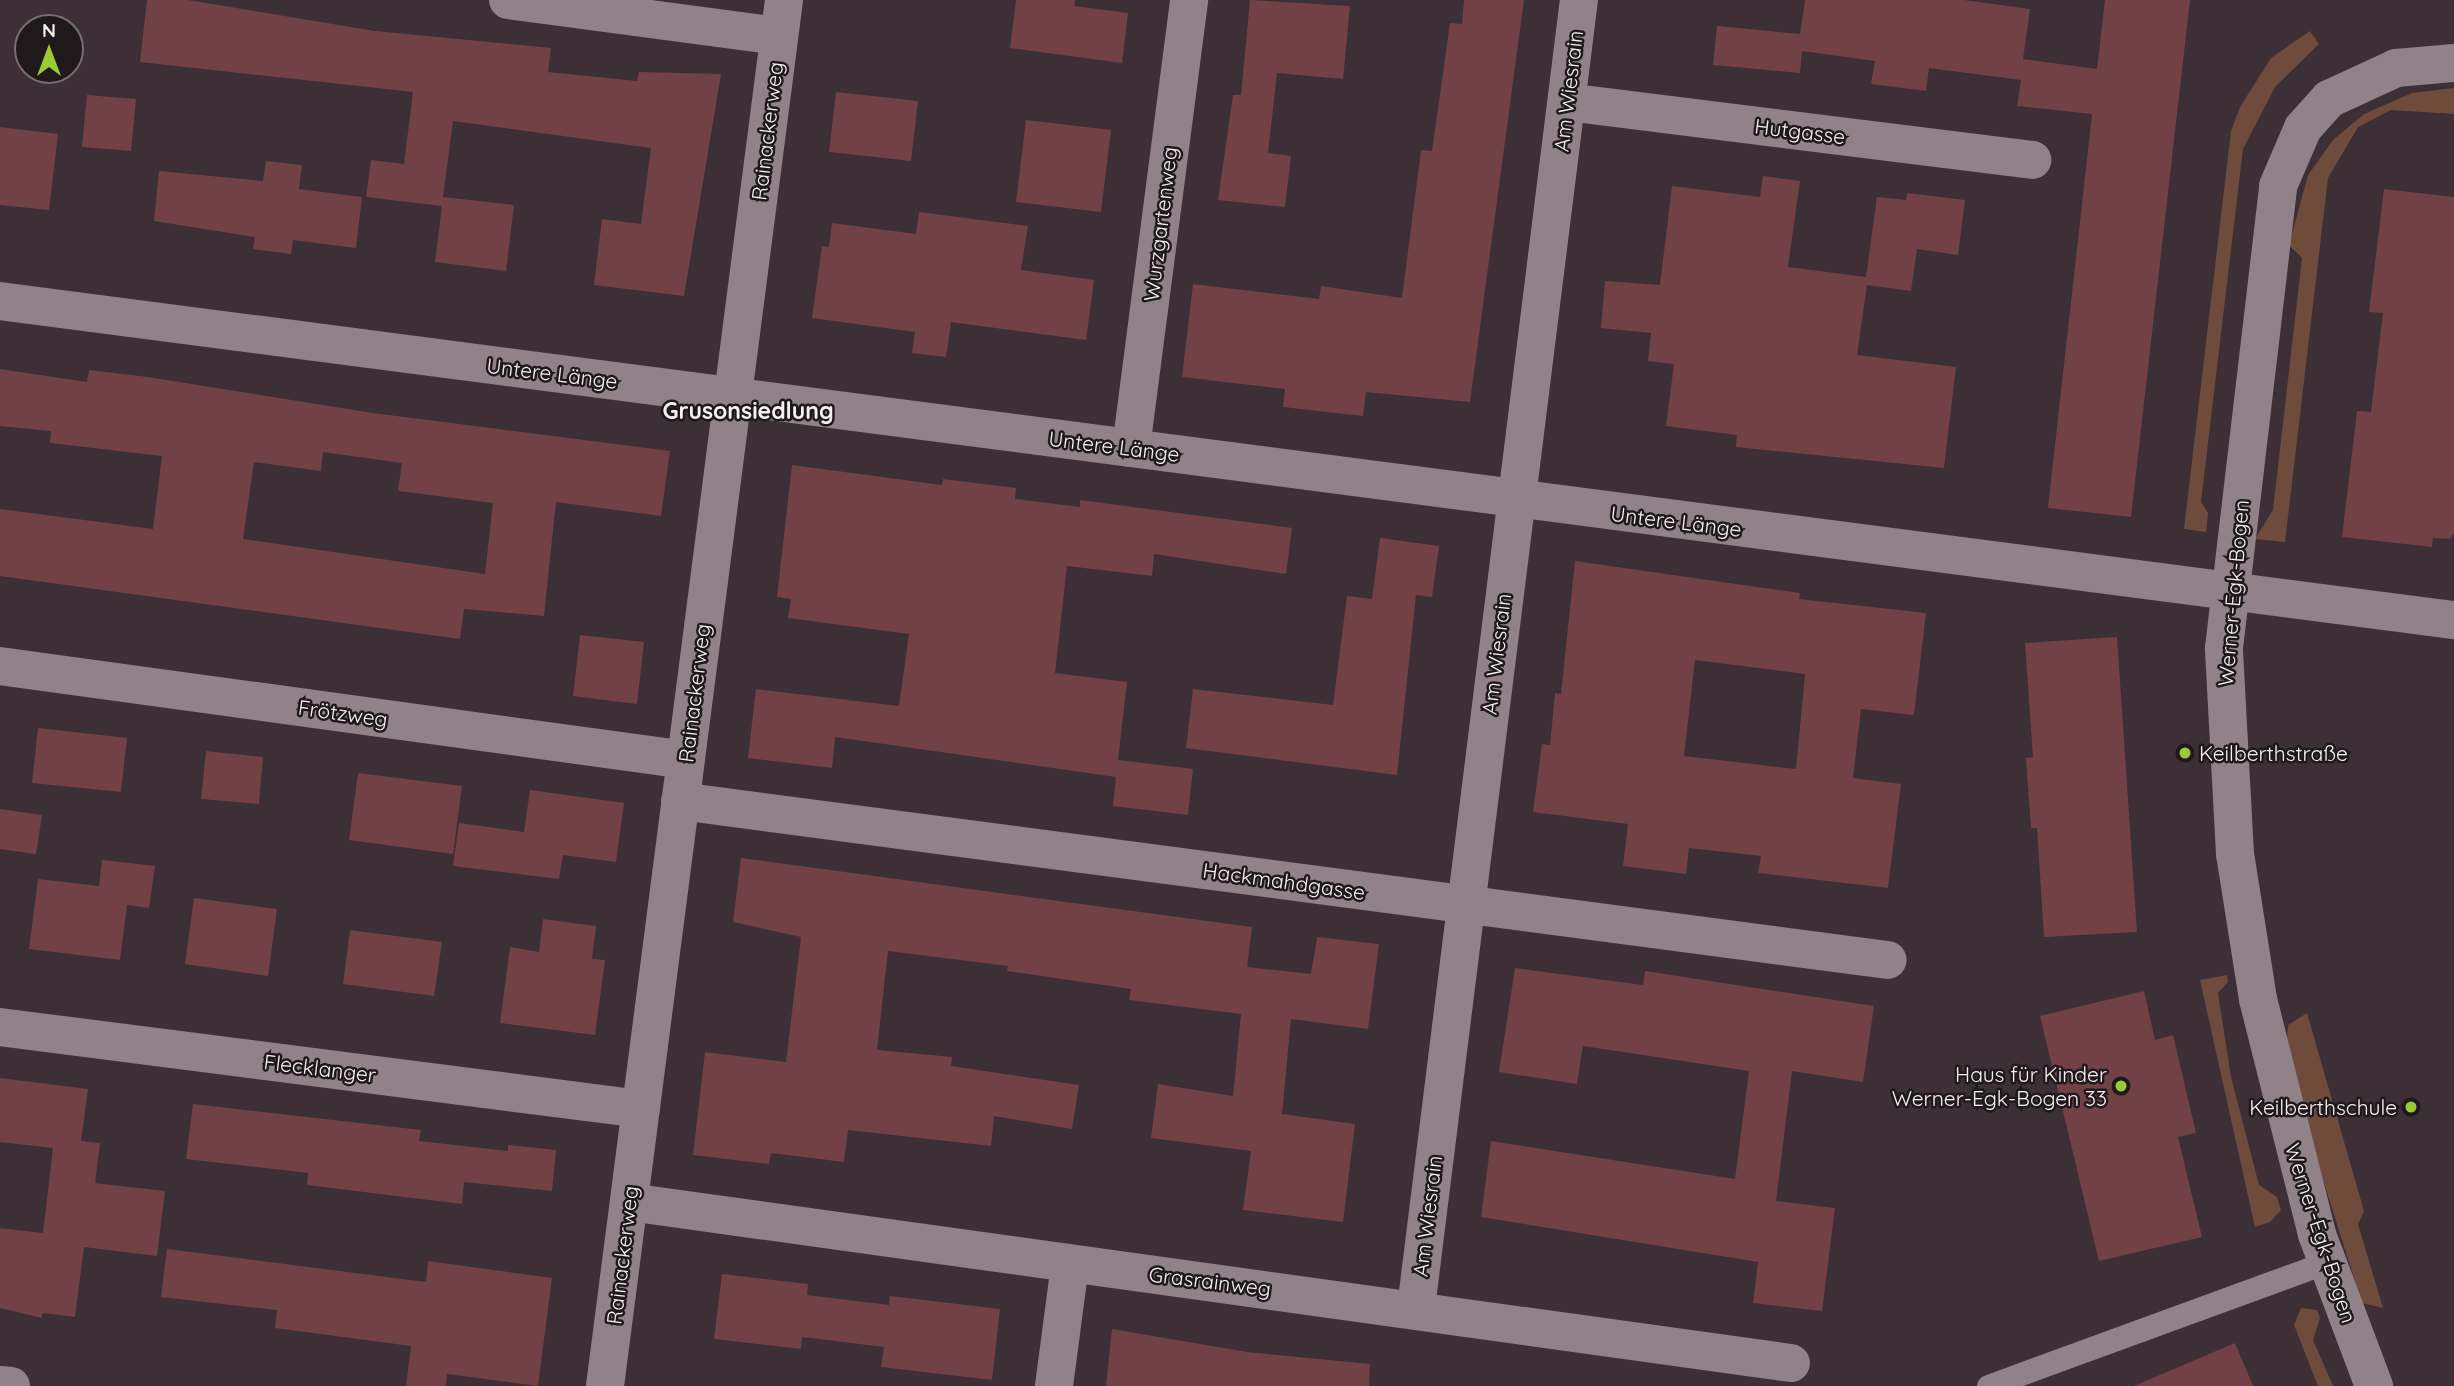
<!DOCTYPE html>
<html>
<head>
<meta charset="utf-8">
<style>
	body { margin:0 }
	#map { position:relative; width:2454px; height:1386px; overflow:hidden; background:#3c2f36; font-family:Quicksand,sans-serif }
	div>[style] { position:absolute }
	.green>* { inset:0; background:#6f4b3c }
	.building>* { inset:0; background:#714146 }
	.lane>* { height:23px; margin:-11.5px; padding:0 11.5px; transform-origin:11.5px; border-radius:11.5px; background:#918189 }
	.street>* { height:38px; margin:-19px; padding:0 19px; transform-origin:19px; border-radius:19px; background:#918189 }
	.dots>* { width:19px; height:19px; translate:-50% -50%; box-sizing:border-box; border:4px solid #1f191c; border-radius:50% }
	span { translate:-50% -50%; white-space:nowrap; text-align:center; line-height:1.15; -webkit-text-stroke:5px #1f191c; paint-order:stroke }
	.street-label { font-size:21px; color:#f9f0f4 }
	.poi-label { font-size:21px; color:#f9f0f4 }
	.left { translate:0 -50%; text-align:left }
	.right { translate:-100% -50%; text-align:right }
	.neighbourhood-label { font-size:23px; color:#f9f0f4; font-weight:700 }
	.north { position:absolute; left:14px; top:14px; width:70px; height:70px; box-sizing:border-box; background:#1f191c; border:2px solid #766f72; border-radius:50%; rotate:0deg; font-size:19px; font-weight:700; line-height:28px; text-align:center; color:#f9f0f4 }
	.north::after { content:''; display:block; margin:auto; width:24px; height:32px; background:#9bcb33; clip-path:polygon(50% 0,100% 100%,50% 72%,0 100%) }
</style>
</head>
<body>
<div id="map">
	<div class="green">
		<div style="clip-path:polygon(2310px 31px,2319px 44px,2275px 87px,2243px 149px,2201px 502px,2208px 513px,2206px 532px,2184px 529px,2231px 131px,2240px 107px,2271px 58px)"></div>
		<div style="clip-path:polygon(2454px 88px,2454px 114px,2391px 110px,2358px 127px,2328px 178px,2285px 542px,2255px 539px,2273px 510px,2302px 258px,2289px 245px,2308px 175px,2333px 140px,2364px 114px,2412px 93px)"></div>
		<div style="clip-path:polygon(2227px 975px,2228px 982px,2218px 993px,2231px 1077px,2259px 1185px,2277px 1197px,2281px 1210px,2270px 1222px,2255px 1227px,2200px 980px)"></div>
		<div style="clip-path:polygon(2307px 1013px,2364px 1211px,2358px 1224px,2383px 1308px,2362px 1303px,2322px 1177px,2287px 1038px,2288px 1025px)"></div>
		<div style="clip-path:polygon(2301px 1308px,2317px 1310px,2320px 1318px,2313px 1340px,2333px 1386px,2318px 1386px,2294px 1325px)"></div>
	</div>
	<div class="building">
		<div style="clip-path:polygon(147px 0,188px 0,375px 31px,551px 48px,548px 72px,637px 81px,639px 72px,721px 74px,684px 296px,594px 285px,602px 219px,641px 224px,651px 148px,453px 121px,443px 197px,514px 205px,506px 271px,435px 262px,442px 206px,366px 197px,371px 160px,404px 164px,413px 92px,140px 62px)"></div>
		<div style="clip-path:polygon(1016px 0,1075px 0,1074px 6px,1128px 13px,1122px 63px,1010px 48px)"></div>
		<div style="clip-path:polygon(1250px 0,1350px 6px,1343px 79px,1277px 73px,1268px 153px,1291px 156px,1285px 207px,1218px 200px,1233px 95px,1241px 95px)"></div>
		<div style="clip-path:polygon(1464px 0,1524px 0,1470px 402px,1366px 392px,1363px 416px,1283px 407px,1285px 389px,1182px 377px,1193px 284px,1319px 299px,1321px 286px,1402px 298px,1421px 150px,1432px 151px,1450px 23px,1462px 24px)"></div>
		<div style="clip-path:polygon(1805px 0,1964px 0,2030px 9px,2023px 59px,2097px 69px,2105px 0,2190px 0,2131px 517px,2048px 508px,2092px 114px,2017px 106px,2021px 80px,1929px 68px,1926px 91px,1871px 84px,1875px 61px,1802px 51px,1800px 73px,1713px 65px,1717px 26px,1800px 34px)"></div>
		<div style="clip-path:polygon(836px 92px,918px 101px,911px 161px,829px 152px)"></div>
		<div style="clip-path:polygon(87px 95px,136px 99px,131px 151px,82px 147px)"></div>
		<div style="clip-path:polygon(1026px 120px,1111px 130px,1101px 212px,1016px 202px)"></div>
		<div style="clip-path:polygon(0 127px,58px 134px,49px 210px,0 205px)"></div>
		<div style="clip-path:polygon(266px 161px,302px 165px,299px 189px,362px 197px,356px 248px,293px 240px,291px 254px,253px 249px,255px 237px,154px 221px,159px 171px,263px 181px)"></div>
		<div style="clip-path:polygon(1763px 176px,1800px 181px,1788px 267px,1866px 277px,1877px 197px,1906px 200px,1907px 193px,1965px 200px,1958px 255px,1917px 249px,1911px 291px,1867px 285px,1857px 355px,1956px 367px,1944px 468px,1736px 447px,1737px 435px,1666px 426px,1674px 364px,1648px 361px,1651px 333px,1601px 328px,1605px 281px,1660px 285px,1672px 186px,1760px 197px)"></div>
		<div style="clip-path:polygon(2384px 189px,2454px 197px,2454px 533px,2450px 539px,2433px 538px,2432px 547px,2342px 537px,2357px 411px,2371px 412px,2383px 313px,2369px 312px)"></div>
		<div style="clip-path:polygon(919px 212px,1028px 226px,1021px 270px,1094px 280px,1086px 340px,951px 322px,946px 357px,912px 353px,915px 332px,812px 318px,822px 246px,829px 247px,832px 223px,916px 234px)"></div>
		<div style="clip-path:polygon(evenodd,0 369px,87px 382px,89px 370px,148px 377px,373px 413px,670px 451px,661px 516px,556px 502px,544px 616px,464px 609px,460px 639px,0 576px,0 509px,153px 529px,162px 456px,50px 443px,51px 431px,0 426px,0 369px,323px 452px,402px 463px,398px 491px,493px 503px,485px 574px,243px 539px,254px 462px,321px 471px,323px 452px)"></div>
		<div style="clip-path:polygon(792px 465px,942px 485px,943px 479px,1016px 488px,1015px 499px,1080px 507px,1080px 500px,1292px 528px,1286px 574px,1154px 554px,1152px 576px,1067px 566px,1055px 673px,1127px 682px,1118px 760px,1193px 769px,1188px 815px,1113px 806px,1116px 777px,835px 737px,832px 768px,748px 758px,756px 689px,899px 706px,909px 634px,788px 618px,791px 599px,777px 597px)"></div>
		<div style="clip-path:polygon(1380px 538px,1439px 546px,1432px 597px,1416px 595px,1397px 775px,1186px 748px,1193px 689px,1333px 705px,1347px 596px,1372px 599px)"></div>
		<div style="clip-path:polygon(evenodd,1575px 561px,1800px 593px,1799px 599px,1926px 613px,1914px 715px,1861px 709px,1853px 778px,1901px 784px,1888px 888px,1758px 873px,1761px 856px,1689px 848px,1686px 874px,1623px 866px,1628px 824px,1533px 812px,1542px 744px,1550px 745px,1555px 693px,1561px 694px,1575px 561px,1695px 660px,1805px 674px,1796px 769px,1684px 756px,1695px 660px)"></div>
		<div style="clip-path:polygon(580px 635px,644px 642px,637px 704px,573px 696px)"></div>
		<div style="clip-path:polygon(2117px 637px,2137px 932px,2044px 937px,2037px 828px,2031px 828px,2026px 758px,2033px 757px,2025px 643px)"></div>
		<div style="clip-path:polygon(38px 728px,127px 738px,121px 792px,32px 783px)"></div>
		<div style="clip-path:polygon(206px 751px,263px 757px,259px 804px,201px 799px)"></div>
		<div style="clip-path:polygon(358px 773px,462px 786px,453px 854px,349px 840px)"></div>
		<div style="clip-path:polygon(530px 790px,624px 803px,616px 862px,563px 855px,559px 879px,453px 866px,459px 823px,524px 832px)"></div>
		<div style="clip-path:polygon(0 809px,42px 815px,36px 854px,0 849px)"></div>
		<div style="clip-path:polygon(741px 858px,1252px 927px,1247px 967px,1311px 974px,1317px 937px,1379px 944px,1368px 1029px,1291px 1019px,1282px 1114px,1355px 1124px,1343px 1222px,1243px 1210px,1251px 1151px,1151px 1138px,1158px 1084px,1233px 1096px,1241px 1014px,1129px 1000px,1131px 989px,1007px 971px,1008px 966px,888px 951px,877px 1050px,952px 1057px,951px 1066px,1079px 1085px,1072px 1129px,994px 1116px,991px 1146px,848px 1130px,844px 1162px,771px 1153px,769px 1164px,693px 1155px,705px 1052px,786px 1062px,801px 937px,733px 922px)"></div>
		<div style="clip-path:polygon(102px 860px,155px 866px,149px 908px,127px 905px,120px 960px,29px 949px,38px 879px,99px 886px)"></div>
		<div style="clip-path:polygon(194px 898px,277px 909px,268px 976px,185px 964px)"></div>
		<div style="clip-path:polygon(543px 919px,596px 926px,592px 959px,605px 960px,595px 1035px,500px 1023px,510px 947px,539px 952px)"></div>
		<div style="clip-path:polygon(350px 930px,442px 942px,434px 996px,343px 984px)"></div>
		<div style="clip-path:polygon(1515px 968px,1643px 985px,1645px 971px,1874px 1006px,1863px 1082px,1792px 1071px,1776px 1201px,1835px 1208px,1822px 1311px,1753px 1303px,1758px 1262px,1481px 1217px,1491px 1141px,1735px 1179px,1749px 1071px,1583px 1046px,1577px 1084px,1499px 1072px)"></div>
		<div style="clip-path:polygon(2144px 991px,2155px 1040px,2173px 1035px,2196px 1133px,2178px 1137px,2202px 1237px,2099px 1261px,2040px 1016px)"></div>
		<div style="clip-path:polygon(0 1078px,88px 1089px,81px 1141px,100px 1143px,95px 1183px,165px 1191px,157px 1256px,84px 1247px,75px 1317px,42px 1313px,42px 1318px,0 1308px,0 1228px,43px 1233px,53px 1148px,0 1142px)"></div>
		<div style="clip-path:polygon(193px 1104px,421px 1130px,419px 1141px,508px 1151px,508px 1145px,556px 1150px,552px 1191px,464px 1182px,462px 1204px,307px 1185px,308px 1173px,186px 1159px)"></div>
		<div style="clip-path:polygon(167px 1249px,426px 1282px,428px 1261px,552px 1278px,538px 1386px,447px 1374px,446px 1386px,406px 1386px,411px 1346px,275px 1328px,277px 1310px,161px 1297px)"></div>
		<div style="clip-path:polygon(722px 1274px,808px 1284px,807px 1295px,889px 1305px,890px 1296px,1000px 1309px,992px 1380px,881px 1367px,884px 1347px,802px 1337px,801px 1349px,714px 1339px)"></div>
		<div style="clip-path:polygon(1112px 1329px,1247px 1352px,1370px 1364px,1369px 1386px,1106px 1386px)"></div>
		<div style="clip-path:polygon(2235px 1343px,2253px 1386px,2134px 1386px)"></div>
	</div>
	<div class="lane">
		<div style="left:1988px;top:1386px;width:361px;rotate:-20.1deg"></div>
	</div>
	<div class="street">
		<div style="left:508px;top:0;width:273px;rotate:7.6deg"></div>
		<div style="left:1567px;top:102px;width:469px;rotate:7.1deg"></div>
		<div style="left:0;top:301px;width:2475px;rotate:7.41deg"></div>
		<div style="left:1131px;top:448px;width:452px;rotate:-82.6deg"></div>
		<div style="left:0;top:666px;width:692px;rotate:7.8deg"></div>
		<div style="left:680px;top:801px;width:1218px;rotate:7.5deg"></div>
		<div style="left:0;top:1027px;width:646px;rotate:7.29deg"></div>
		<div style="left:629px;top:1202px;width:1173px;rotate:7.89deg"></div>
		<div style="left:1416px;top:1308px;width:1318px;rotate:-82.9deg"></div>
		<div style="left:0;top:1385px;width:11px;rotate:5deg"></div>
		<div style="left:605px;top:1386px;width:1398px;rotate:-82.64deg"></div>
		<div style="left:1054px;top:1386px;width:123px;rotate:-82.5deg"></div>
		<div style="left:2374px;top:1386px;width:162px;rotate:-110.6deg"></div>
		<div style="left:2317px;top:1234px;width:242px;rotate:-104.1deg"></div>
		<div style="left:2258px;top:999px;width:147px;rotate:-99deg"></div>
		<div style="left:2235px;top:854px;width:206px;rotate:-93.1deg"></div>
		<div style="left:2224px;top:648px;width:465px;rotate:-83.3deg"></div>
		<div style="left:2278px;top:186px;width:63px;rotate:-66.7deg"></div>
		<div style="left:2303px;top:128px;width:39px;rotate:-48deg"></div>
		<div style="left:2329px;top:99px;width:74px;rotate:-24.8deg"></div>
		<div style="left:2396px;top:68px;width:58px;rotate:-4.9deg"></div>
	</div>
	<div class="dots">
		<div style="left:2185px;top:753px;background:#9bcb33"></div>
		<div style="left:2121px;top:1086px;background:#9bcb33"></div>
		<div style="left:2411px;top:1107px;background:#9bcb33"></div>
	</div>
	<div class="street-label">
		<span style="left:1568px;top:91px;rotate:-83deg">Am Wiesrain</span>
		<span style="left:767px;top:131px;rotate:-83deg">Rainackerweg</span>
		<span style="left:1800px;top:131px;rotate:7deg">Hutgasse</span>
		<span style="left:1160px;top:224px;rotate:-83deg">Wurzgartenweg</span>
		<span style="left:552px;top:373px;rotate:7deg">Untere Länge</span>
		<span style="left:1114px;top:446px;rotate:7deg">Untere Länge</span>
		<span style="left:1676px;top:521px;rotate:7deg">Untere Länge</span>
		<span style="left:2233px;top:593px;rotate:-85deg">Werner-Egk-Bogen</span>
		<span style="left:1496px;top:654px;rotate:-83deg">Am Wiesrain</span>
		<span style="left:694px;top:693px;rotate:-83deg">Rainackerweg</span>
		<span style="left:343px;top:713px;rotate:8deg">Frötzweg</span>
		<span style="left:1284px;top:881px;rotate:8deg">Hackmahdgasse</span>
		<span style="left:320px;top:1068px;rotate:7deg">Flecklanger</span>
		<span style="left:1427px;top:1216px;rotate:-83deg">Am Wiesrain</span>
		<span style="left:2321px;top:1233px;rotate:72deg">Werner-Egk-Bogen</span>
		<span style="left:622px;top:1255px;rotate:-83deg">Rainackerweg</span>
		<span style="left:1210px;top:1281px;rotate:7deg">Grasrainweg</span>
	</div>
	<div class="poi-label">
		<span class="left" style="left:2199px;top:753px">Keilberthstraße</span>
		<span class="right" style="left:2107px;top:1086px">Haus für Kinder<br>Werner-Egk-Bogen 33</span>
		<span class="right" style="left:2397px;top:1107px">Keilberthschule</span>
	</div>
	<div class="neighbourhood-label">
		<span style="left:748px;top:411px">Grusonsiedlung</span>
	</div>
	<div class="north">N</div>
</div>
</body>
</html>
